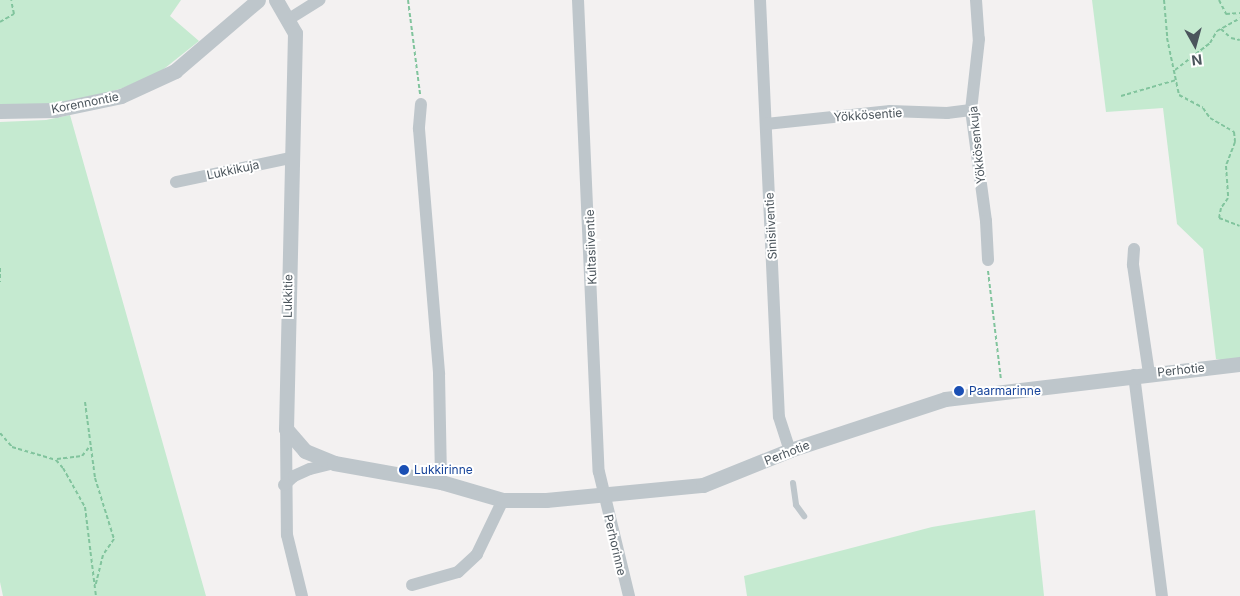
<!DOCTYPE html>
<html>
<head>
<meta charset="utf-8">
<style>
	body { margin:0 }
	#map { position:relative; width:1240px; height:596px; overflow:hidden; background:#f3f1f1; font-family:Inter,sans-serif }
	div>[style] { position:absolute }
	.green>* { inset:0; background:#c5ead0 }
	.path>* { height:2px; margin-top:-1px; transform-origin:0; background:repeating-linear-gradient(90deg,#81c49d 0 4px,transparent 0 6.5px) }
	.service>* { height:6px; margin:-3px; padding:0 3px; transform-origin:3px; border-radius:3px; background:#bec6cb }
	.minor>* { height:12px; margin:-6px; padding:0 6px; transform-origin:6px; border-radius:6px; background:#bec6cb }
	.tertiary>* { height:15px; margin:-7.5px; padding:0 7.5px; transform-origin:7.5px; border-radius:7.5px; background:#bec6cb }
	.dots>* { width:14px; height:14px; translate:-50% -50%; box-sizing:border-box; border:2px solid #fff; border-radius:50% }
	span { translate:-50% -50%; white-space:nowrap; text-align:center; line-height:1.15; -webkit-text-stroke:4px #fff; paint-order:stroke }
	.street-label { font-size:12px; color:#4b555c }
	.transit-label { font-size:12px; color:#164399 }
	.left { translate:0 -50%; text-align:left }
	.north { position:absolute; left:1170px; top:20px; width:50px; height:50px; -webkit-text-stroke:4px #fff; paint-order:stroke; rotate:173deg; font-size:14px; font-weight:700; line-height:20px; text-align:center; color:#4b555c }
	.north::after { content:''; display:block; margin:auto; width:18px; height:22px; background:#4b555c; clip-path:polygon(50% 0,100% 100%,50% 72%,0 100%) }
</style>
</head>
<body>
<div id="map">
	<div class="green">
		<div style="clip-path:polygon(0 0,181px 0,170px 16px,199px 41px,160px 72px,123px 88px,74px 102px,0 111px)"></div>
		<div style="clip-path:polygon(1092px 0,1240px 0,1240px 363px,1216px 359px,1203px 249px,1177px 224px,1163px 108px,1106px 112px)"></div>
		<div style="clip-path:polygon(70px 115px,206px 596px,3px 596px,0 582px,0 122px,46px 120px)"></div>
		<div style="clip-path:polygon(1035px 510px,1044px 596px,747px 596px,744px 576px,932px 527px)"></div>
	</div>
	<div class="path">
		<div style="left:408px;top:0;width:95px;rotate:82.7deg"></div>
		<div style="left:1164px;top:0;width:38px;rotate:85deg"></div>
		<div style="left:1167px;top:38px;width:58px;rotate:78.1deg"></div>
		<div style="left:1179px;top:95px;width:27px;rotate:28deg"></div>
		<div style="left:1203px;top:108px;width:12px;rotate:55deg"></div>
		<div style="left:1210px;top:118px;width:28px;rotate:30deg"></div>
		<div style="left:1234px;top:132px;width:10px;rotate:84deg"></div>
		<div style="left:1235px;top:142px;width:26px;rotate:111deg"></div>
		<div style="left:1226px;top:166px;width:32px;rotate:86deg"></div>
		<div style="left:1228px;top:198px;width:12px;rotate:125deg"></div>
		<div style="left:1221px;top:208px;width:10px;rotate:101deg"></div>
		<div style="left:1219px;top:218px;width:22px;rotate:21deg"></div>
		<div style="left:1219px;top:0;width:16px;rotate:63deg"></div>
		<div style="left:1226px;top:14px;width:14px;rotate:-4deg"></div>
		<div style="left:0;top:22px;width:16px;rotate:-30deg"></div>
		<div style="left:14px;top:14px;width:14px;rotate:-102deg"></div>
		<div style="left:1221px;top:29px;width:13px;rotate:42deg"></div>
		<div style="left:1231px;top:38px;width:9px;rotate:13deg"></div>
		<div style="left:1175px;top:70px;width:44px;rotate:-37.6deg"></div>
		<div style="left:1210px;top:43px;width:14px;rotate:-60deg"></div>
		<div style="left:1217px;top:31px;width:26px;rotate:-29deg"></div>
		<div style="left:1121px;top:96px;width:57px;rotate:-16.2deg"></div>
		<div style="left:0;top:268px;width:14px;rotate:90deg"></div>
		<div style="left:988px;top:271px;width:110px;rotate:83.2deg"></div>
		<div style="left:85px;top:402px;width:77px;rotate:82.5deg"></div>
		<div style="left:95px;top:478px;width:64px;rotate:72.7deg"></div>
		<div style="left:114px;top:539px;width:19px;rotate:125deg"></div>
		<div style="left:103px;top:555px;width:33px;rotate:104deg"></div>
		<div style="left:0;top:433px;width:18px;rotate:49deg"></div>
		<div style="left:12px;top:447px;width:46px;rotate:16.5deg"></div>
		<div style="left:56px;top:460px;width:11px;rotate:49deg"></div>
		<div style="left:63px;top:468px;width:45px;rotate:60.6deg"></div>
		<div style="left:85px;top:507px;width:90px;rotate:83deg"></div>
		<div style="left:57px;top:459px;width:25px;rotate:-7deg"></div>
		<div style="left:82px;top:456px;width:13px;rotate:-51deg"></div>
	</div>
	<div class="service">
		<div style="left:793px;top:483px;width:22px;rotate:82deg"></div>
		<div style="left:796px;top:505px;width:14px;rotate:54deg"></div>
	</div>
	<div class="minor">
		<div style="left:578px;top:0;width:472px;rotate:87.5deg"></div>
		<div style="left:599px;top:472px;width:128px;rotate:76.4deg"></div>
		<div style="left:760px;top:0;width:417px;rotate:87.4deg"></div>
		<div style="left:779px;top:417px;width:35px;rotate:72deg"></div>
		<div style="left:976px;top:0;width:39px;rotate:86deg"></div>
		<div style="left:979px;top:39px;width:71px;rotate:96.4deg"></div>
		<div style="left:971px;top:110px;width:112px;rotate:82.3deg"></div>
		<div style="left:986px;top:221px;width:39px;rotate:87deg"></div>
		<div style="left:289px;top:19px;width:36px;rotate:-32deg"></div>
		<div style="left:421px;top:104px;width:25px;rotate:95deg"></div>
		<div style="left:419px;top:129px;width:246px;rotate:85.3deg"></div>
		<div style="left:439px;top:374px;width:108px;rotate:88.9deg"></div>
		<div style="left:766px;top:124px;width:125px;rotate:-6deg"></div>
		<div style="left:890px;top:111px;width:57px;rotate:2deg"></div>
		<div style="left:947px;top:113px;width:24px;rotate:-7deg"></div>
		<div style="left:176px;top:182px;width:116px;rotate:-11.9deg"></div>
		<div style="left:1134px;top:249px;width:16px;rotate:94deg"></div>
		<div style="left:1133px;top:265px;width:110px;rotate:81.6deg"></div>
		<div style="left:1134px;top:375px;width:223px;rotate:82.8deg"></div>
		<div style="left:286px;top:429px;width:106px;rotate:89.5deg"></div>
		<div style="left:287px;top:535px;width:63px;rotate:76.2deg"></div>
		<div style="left:284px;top:485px;width:13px;rotate:-42deg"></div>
		<div style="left:294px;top:476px;width:17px;rotate:-24deg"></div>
		<div style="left:310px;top:469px;width:25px;rotate:-14deg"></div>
		<div style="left:412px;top:585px;width:48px;rotate:-15.8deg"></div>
		<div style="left:458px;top:572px;width:26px;rotate:-43deg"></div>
		<div style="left:477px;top:554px;width:60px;rotate:-64.3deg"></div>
	</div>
	<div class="tertiary">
		<div style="left:276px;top:0;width:38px;rotate:60deg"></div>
		<div style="left:295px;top:33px;width:396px;rotate:91.3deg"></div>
		<div style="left:286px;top:429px;width:29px;rotate:49deg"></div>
		<div style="left:305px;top:451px;width:31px;rotate:22deg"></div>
		<div style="left:334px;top:463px;width:109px;rotate:10.1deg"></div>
		<div style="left:441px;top:482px;width:65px;rotate:16.2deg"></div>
		<div style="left:503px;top:500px;width:43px"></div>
		<div style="left:546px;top:500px;width:158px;rotate:-5.5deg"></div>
		<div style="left:703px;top:485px;width:94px;rotate:-21.9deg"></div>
		<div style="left:790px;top:450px;width:163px;rotate:-18.2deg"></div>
		<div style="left:945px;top:399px;width:297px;rotate:-6.8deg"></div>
		<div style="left:0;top:111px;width:55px;rotate:-1deg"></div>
		<div style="left:55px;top:110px;width:67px;rotate:-12deg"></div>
		<div style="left:121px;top:96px;width:60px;rotate:-24.8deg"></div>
		<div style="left:175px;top:71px;width:109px;rotate:-40.5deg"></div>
	</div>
	<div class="dots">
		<div style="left:959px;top:391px;background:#1a4fb4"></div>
		<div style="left:404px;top:470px;background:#1a4fb4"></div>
	</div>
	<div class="street-label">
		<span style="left:85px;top:103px;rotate:-11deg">Korennontie</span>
		<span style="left:868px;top:115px;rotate:-4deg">Yökkösentie</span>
		<span style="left:977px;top:145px;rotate:-96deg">Yökkösenkuja</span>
		<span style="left:233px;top:170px;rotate:-12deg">Lukkikuja</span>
		<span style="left:771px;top:226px;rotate:-93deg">Sinisiiventie</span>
		<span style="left:591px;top:247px;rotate:-92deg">Kultasiiventie</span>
		<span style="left:288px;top:296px;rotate:-89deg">Lukkitie</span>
		<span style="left:1181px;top:370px;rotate:-6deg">Perhotie</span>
		<span style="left:787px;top:453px;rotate:-21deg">Perhotie</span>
		<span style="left:615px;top:545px;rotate:77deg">Perhorinne</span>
	</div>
	<div class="transit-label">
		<span class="left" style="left:969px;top:391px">Paarmarinne</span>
		<span class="left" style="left:414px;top:470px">Lukkirinne</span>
	</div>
	<div class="north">N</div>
</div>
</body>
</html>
